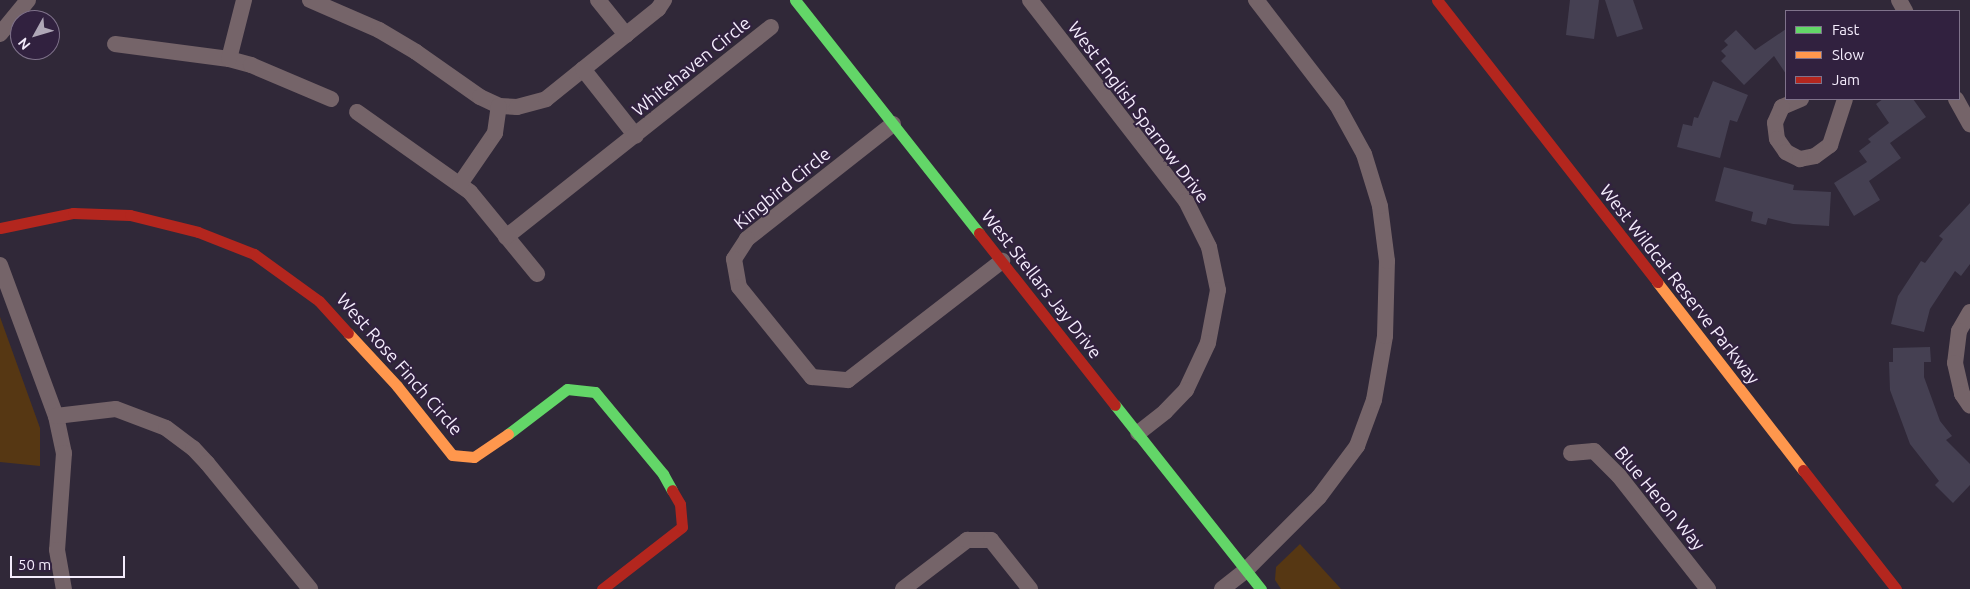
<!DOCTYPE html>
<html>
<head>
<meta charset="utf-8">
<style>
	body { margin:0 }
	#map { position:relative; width:1970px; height:589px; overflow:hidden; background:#302838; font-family:Ubuntu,sans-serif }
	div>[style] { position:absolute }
	.green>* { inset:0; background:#563713 }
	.building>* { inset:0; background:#454052 }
	.street>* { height:16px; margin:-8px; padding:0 8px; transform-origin:8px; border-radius:8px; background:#756469 }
	.fast>* { height:11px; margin:-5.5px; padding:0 5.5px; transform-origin:5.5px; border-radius:5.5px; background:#63d668 }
	.slow>* { height:11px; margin:-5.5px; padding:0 5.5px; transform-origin:5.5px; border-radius:5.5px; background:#ff974d }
	.jam>* { height:11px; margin:-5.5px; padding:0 5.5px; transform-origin:5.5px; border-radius:5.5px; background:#b3261e }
	span { translate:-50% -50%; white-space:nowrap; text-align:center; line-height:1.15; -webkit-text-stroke:4px #31213f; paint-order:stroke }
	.street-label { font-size:18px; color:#f4ecfc }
	.legend { position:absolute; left:1785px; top:10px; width:175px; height:90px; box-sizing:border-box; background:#31213f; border:1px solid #7f728b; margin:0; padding:6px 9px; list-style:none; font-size:15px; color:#f4ecfc }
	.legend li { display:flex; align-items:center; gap:10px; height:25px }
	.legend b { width:25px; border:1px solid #7f728b }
	.north { position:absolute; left:10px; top:10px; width:50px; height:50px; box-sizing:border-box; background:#31213f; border:1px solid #7f728b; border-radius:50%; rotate:231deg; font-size:14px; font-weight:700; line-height:20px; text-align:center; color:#f4ecfc }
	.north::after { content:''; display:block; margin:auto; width:18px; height:22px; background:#afa7b7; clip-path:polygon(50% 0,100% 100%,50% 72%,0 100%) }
	.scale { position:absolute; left:10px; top:556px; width:115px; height:22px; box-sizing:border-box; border:2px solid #f4ecfc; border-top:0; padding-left:6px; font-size:15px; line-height:18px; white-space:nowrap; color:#f4ecfc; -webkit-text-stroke:4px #31213f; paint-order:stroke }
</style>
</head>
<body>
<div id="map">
	<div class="green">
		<div style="clip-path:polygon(0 317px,40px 428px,40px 466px,0 462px)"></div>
		<div style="clip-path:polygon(1300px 544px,1341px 589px,1281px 589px,1275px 580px,1276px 567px)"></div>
	</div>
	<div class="building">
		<div style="clip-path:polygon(1570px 0,1599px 0,1594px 39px,1566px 35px)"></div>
		<div style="clip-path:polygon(1605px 0,1633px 0,1643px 29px,1617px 37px)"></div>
		<div style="clip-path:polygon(1786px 29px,1786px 74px,1774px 56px,1744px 85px,1721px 61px,1726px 56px,1721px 51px,1728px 45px,1724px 41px,1736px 30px,1755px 50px)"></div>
		<div style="clip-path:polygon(1713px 81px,1748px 95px,1737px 122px,1730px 120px,1720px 158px,1677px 147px,1683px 124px,1692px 126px,1694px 117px,1698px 118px)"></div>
		<div style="clip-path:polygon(1883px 99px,1913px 99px,1926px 117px,1890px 143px,1901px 158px,1869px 181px,1880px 200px,1854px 216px,1834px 183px,1867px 162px,1859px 151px,1871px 142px,1868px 139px,1889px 123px,1876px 104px)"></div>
		<div style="clip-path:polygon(1724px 167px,1794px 185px,1793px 190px,1831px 192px,1829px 226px,1793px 224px,1768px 218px,1766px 225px,1751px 221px,1753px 212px,1715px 201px)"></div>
		<div style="clip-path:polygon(1970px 203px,1970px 264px,1961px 276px,1955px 271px,1930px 309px,1924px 332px,1891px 324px,1898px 296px,1921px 261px,1925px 263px,1943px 239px,1939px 236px)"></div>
		<div style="clip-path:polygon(1930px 347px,1931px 362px,1924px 362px,1924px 377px,1940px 421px,1952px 436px,1946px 440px,1970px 464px,1970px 485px,1953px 503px,1935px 485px,1939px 481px,1910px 444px,1890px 390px,1889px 362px,1893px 362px,1893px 348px)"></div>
	</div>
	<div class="street">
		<div style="left:310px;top:0;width:75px;rotate:23.5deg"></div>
		<div style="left:379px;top:30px;width:43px;rotate:30.7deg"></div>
		<div style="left:416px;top:52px;width:78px;rotate:35.1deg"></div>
		<div style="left:480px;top:97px;width:21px;rotate:25deg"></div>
		<div style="left:499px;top:106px;width:18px;rotate:3deg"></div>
		<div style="left:517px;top:107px;width:30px;rotate:-15deg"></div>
		<div style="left:546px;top:99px;width:144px;rotate:-38.8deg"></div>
		<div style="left:658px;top:9px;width:11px;rotate:-56deg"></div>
		<div style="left:598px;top:0;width:45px;rotate:51.3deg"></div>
		<div style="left:1030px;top:0;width:254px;rotate:52.2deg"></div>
		<div style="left:1186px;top:201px;width:51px;rotate:63.4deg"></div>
		<div style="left:1209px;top:247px;width:44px;rotate:78.2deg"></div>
		<div style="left:1218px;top:290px;width:54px;rotate:100.7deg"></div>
		<div style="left:1208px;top:343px;width:52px;rotate:115.1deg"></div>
		<div style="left:1186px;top:390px;width:30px;rotate:134deg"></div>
		<div style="left:1165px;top:412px;width:34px;rotate:142deg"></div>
		<div style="left:1899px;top:0;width:13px;rotate:61deg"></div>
		<div style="left:0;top:34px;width:44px;rotate:-50.5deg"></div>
		<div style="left:115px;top:44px;width:115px;rotate:7.5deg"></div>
		<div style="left:229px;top:59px;width:23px;rotate:15deg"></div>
		<div style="left:251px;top:65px;width:87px;rotate:23deg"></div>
		<div style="left:229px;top:59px;width:61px;rotate:-75.7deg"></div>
		<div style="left:583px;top:69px;width:85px;rotate:51.7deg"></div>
		<div style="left:1801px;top:99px;width:21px;rotate:157deg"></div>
		<div style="left:1782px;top:107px;width:17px;rotate:114deg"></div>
		<div style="left:1775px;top:123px;width:16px;rotate:83deg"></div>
		<div style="left:1777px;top:139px;width:16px;rotate:55deg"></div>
		<div style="left:1786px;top:152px;width:16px;rotate:27deg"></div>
		<div style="left:1800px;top:159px;width:15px;rotate:-11deg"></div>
		<div style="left:1815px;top:156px;width:19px;rotate:-36deg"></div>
		<div style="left:1830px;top:145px;width:48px;rotate:-71.9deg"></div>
		<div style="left:1956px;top:99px;width:29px;rotate:61deg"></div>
		<div style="left:357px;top:112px;width:138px;rotate:35.3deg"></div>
		<div style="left:470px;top:192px;width:106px;rotate:50.7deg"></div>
		<div style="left:893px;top:124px;width:186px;rotate:141.8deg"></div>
		<div style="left:747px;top:239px;width:24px;rotate:123deg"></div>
		<div style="left:734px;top:259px;width:28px;rotate:80deg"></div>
		<div style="left:739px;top:287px;width:116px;rotate:51deg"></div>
		<div style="left:812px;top:377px;width:36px;rotate:5deg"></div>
		<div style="left:848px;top:380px;width:195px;rotate:-37.7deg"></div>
		<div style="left:460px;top:184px;width:62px;rotate:-55.5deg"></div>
		<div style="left:495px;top:133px;width:27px;rotate:-82deg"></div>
		<div style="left:506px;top:237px;width:338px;rotate:-38.4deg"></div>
		<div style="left:0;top:265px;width:161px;rotate:69.7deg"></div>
		<div style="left:56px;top:416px;width:38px;rotate:78deg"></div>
		<div style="left:64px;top:453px;width:97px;rotate:94.1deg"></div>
		<div style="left:57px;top:550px;width:40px;rotate:80deg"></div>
		<div style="left:1970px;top:312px;width:22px;rotate:120deg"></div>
		<div style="left:1959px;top:331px;width:32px;rotate:97deg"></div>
		<div style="left:1955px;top:363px;width:32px;rotate:77deg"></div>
		<div style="left:1962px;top:394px;width:14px;rotate:56deg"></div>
		<div style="left:56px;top:416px;width:60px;rotate:-6.7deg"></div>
		<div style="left:116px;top:409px;width:53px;rotate:20.8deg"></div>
		<div style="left:166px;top:428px;width:34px;rotate:37deg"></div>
		<div style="left:193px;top:448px;width:21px;rotate:47deg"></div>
		<div style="left:207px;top:463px;width:163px;rotate:50.7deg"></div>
		<div style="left:1571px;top:453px;width:23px;rotate:-5deg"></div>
		<div style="left:1594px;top:451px;width:35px;rotate:45deg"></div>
		<div style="left:1619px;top:476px;width:144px;rotate:51.8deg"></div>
		<div style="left:903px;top:589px;width:81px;rotate:-37.4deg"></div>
		<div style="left:967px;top:540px;width:24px"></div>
		<div style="left:991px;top:540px;width:63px;rotate:51.5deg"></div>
		<div style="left:1222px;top:589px;width:31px;rotate:-38deg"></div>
		<div style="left:1246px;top:570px;width:103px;rotate:-45deg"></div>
		<div style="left:1319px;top:497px;width:64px;rotate:-53.3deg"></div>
		<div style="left:1357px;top:446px;width:49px;rotate:-69.7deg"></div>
		<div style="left:1374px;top:400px;width:65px;rotate:-80.2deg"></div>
		<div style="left:1385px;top:336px;width:75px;rotate:-88.5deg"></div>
		<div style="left:1387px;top:261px;width:55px;rotate:-97.3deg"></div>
		<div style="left:1380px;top:206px;width:54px;rotate:-107.1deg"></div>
		<div style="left:1364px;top:154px;width:56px;rotate:-118.9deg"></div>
		<div style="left:1337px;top:105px;width:133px;rotate:-127.6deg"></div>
	</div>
	<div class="fast">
		<div style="left:795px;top:0;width:297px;rotate:51.7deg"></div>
		<div style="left:1115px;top:405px;width:235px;rotate:51.6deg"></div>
		<div style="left:508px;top:434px;width:74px;rotate:-37.3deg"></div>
		<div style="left:567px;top:389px;width:28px;rotate:6deg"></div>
		<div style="left:595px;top:392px;width:107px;rotate:50.3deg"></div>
		<div style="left:663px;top:474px;width:18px;rotate:61deg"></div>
	</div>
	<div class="slow">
		<div style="left:1657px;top:282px;width:238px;rotate:52.2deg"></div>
		<div style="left:348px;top:333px;width:72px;rotate:47.2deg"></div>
		<div style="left:397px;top:386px;width:88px;rotate:51.4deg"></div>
		<div style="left:452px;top:455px;width:22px;rotate:5deg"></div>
		<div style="left:474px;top:457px;width:41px;rotate:-34.1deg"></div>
	</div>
	<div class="jam">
		<div style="left:1437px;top:0;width:358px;rotate:52deg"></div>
		<div style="left:0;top:228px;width:75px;rotate:-11.6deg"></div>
		<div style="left:73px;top:213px;width:57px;rotate:2deg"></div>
		<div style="left:130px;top:215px;width:70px;rotate:14deg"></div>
		<div style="left:198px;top:232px;width:60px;rotate:21.4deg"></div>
		<div style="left:254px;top:254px;width:80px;rotate:35.9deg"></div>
		<div style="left:319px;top:301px;width:43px;rotate:47.8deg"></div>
		<div style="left:979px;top:233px;width:219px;rotate:51.7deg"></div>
		<div style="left:1803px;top:470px;width:151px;rotate:52deg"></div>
		<div style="left:602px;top:589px;width:101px;rotate:-37.8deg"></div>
		<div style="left:682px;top:527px;width:23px;rotate:-95deg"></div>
		<div style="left:680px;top:504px;width:16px;rotate:-120deg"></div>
	</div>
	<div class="street-label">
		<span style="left:691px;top:66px;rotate:-39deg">Whitehaven Circle</span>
		<span style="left:1139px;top:112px;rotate:53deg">West English Sparrow Drive</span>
		<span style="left:782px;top:188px;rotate:-39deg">Kingbird Circle</span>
		<span style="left:1042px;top:284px;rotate:52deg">West Stellars Jay Drive</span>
		<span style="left:1680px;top:284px;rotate:52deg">West Wildcat Reserve Parkway</span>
		<span style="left:400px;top:364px;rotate:49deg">West Rose Finch Circle</span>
		<span style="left:1660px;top:498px;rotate:50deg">Blue Heron Way</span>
	</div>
	<ul class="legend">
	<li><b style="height:6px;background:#63d668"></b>Fast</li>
	<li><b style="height:6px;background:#ff974d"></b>Slow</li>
	<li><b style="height:6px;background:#b3261e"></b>Jam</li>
	</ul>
	<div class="north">N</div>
	<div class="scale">50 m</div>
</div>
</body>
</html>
